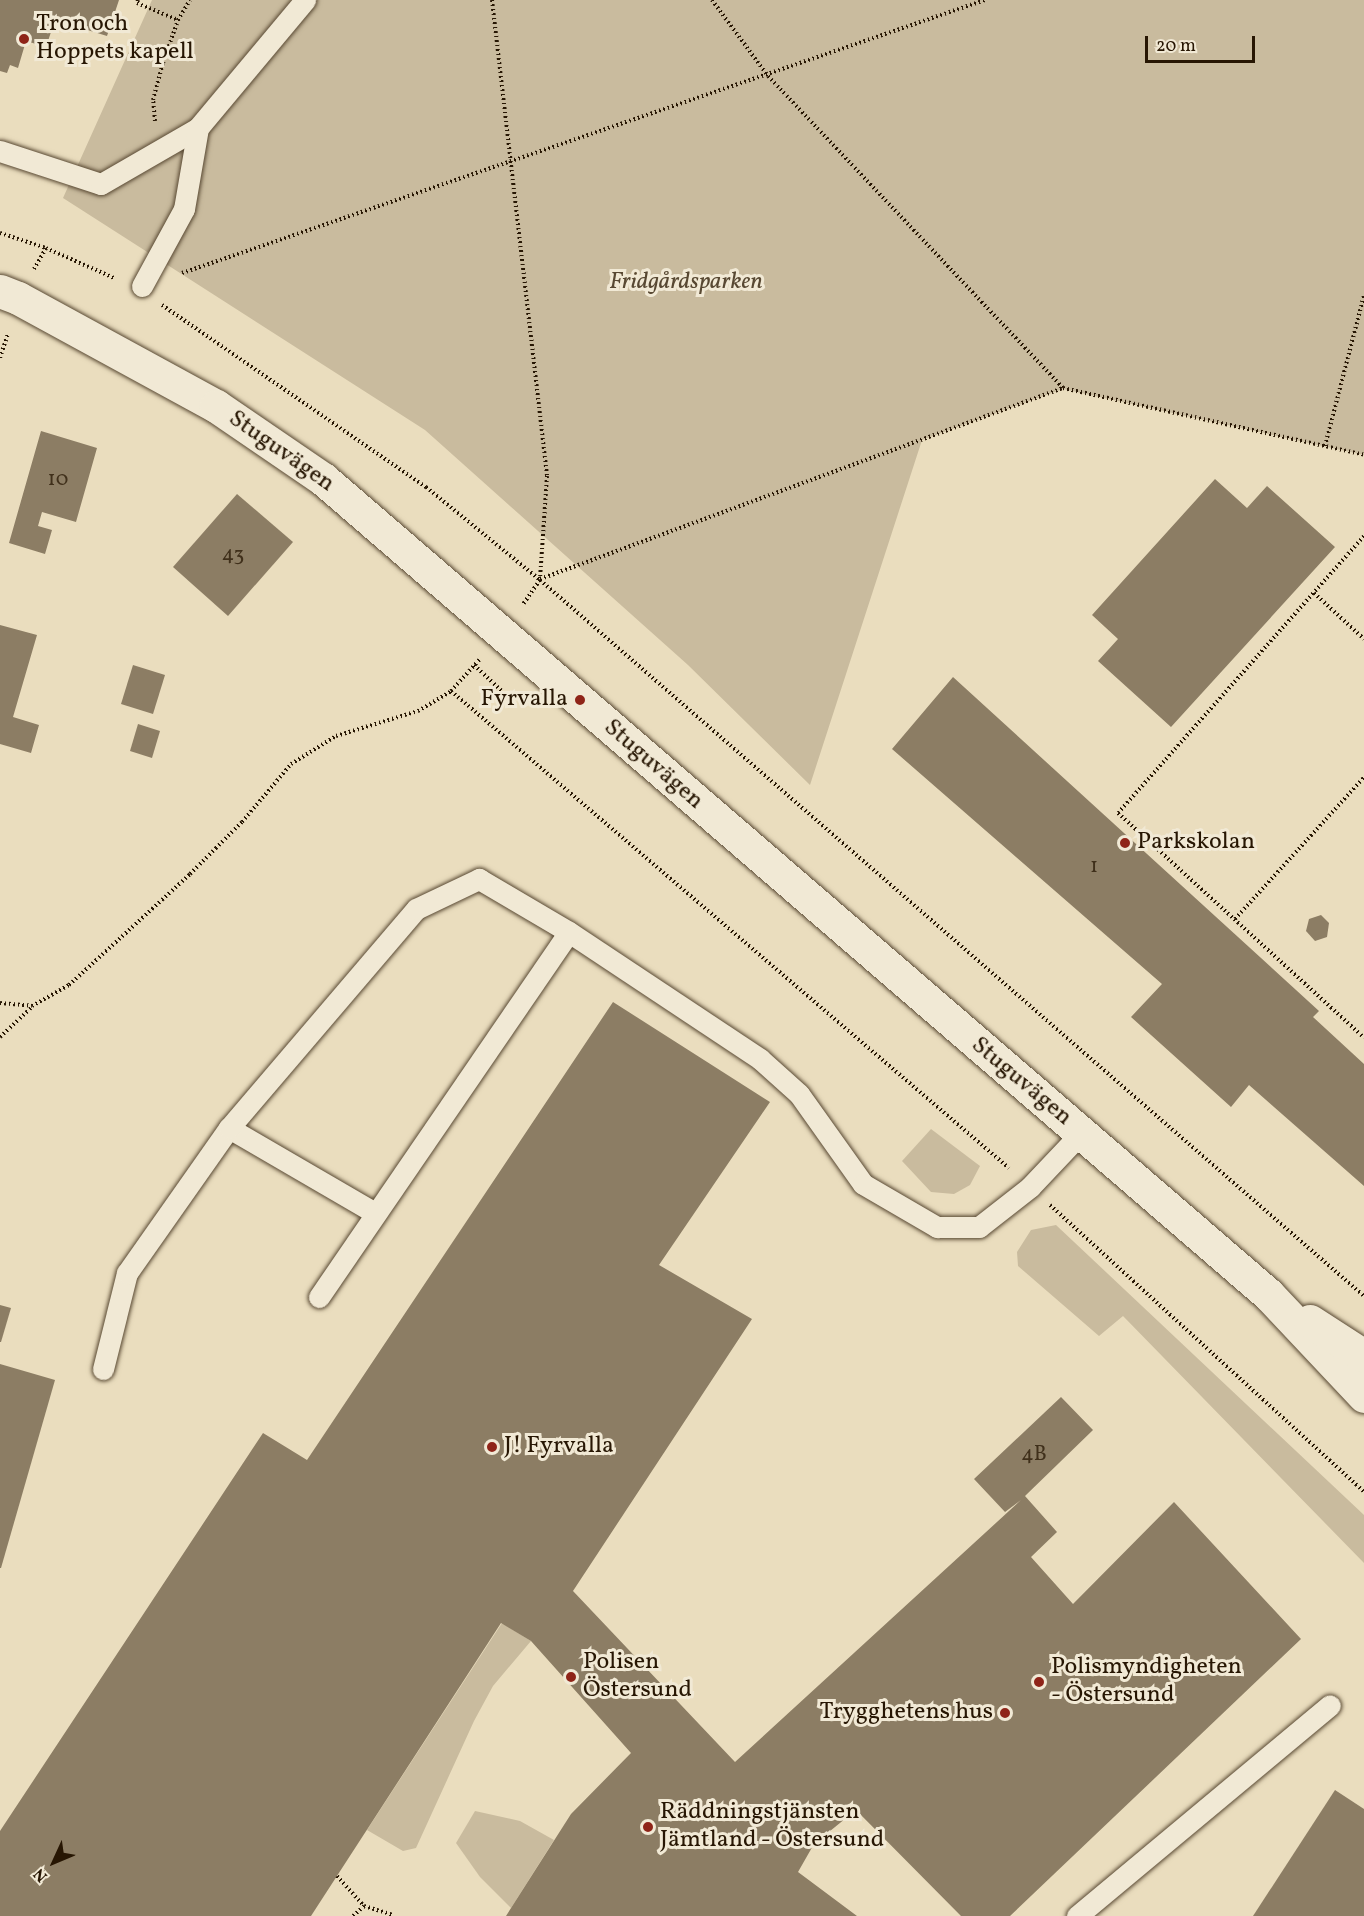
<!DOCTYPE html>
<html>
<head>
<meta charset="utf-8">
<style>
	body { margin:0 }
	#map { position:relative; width:1364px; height:1916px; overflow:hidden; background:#eaddbe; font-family:Vollkorn,serif }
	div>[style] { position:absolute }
	.green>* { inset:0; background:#c9bb9e }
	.building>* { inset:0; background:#8c7d64 }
	.path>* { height:4px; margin-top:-2px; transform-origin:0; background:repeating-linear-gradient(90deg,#271603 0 1.5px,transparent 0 4.5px) }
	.roads { filter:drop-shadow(0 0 2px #584832) drop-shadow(0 0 2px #584832) }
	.service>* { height:21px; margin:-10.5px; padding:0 10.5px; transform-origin:10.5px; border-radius:10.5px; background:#f1e9d5 }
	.secondary>* { height:33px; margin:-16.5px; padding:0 16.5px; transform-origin:16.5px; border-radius:16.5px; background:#f1e9d5 }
	.dots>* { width:16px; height:16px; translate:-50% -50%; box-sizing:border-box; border:3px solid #f1e9d5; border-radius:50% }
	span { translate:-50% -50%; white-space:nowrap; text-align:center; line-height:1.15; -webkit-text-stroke:6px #f1e9d5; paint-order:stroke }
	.number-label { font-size:21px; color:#40301b }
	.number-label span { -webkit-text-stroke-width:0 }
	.poi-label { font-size:24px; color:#271603 }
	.left { translate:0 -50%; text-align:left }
	.right { translate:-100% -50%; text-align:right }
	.park-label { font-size:24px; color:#584832; font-style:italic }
	.street-label { font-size:24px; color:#271603 }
	.north { position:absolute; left:24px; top:1832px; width:60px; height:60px; -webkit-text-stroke:4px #f1e9d5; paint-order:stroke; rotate:226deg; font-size:16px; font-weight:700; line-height:24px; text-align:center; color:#271603 }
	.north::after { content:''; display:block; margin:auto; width:21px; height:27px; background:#271603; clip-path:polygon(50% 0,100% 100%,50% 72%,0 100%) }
	.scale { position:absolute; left:1145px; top:36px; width:110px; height:27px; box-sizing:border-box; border:3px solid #271603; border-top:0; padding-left:8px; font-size:18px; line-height:21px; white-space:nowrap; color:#271603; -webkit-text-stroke:4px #f1e9d5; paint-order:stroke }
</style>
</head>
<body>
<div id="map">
	<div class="green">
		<div style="clip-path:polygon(152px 0,1364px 0,1364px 455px,1063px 389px,922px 440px,810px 785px,688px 665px,425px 430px,63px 198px)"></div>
		<div style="clip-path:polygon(931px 1129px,980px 1166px,970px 1185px,954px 1194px,931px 1192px,902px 1161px)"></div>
		<div style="clip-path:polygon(1056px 1225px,1364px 1515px,1364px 1563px,1123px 1316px,1099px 1336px,1018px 1266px,1017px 1252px,1031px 1230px)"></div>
		<div style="clip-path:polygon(502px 1623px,531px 1641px,493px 1686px,474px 1721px,416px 1848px,403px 1851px,367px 1830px)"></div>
		<div style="clip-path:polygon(475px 1811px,520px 1821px,554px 1840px,511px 1908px,480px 1877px,456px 1843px)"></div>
	</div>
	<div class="building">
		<div style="clip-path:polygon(0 0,119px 0,107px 36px,55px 20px,46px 47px,26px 41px,18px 68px,10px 65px,7px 73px,0 71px)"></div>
		<div style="clip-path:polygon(41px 431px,97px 448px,76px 522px,42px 512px,38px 526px,52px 530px,45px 554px,9px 543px)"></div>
		<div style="clip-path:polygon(1215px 479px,1247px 508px,1267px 486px,1335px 547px,1171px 727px,1098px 661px,1118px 639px,1092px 615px)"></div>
		<div style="clip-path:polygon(237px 494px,293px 542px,228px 616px,173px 567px)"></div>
		<div style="clip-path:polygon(0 625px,37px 635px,13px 717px,39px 725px,31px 753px,0 744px)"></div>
		<div style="clip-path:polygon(133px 665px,165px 675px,153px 714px,121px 704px)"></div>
		<div style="clip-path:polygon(953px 677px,1319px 1011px,1313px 1017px,1364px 1064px,1364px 1186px,1249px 1085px,1231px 1107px,1131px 1017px,1162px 984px,892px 749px)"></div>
		<div style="clip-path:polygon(138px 724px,160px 731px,152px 758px,130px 751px)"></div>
		<div style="clip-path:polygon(1321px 915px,1329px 923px,1327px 937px,1315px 941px,1306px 931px,1309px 919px)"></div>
		<div style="clip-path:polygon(613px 1002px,770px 1102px,659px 1265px,752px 1319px,573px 1591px,735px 1762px,1021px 1500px,1005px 1512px,974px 1479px,1061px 1397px,1093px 1430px,1025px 1496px,1057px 1532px,1031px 1557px,1073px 1604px,1174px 1502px,1301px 1639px,1010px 1916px,961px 1916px,856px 1810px,814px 1844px,798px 1872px,857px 1916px,506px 1916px,571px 1814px,631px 1753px,531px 1641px,501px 1623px,311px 1916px,0 1916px,0 1831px,263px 1433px,307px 1460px)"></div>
		<div style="clip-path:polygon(0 1305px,11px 1308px,1px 1342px,0 1342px)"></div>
		<div style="clip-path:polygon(0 1364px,55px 1380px,1px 1568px,0 1568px)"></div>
		<div style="clip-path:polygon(1335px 1790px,1364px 1809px,1364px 1916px,1253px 1916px)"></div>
	</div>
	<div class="path">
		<div style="left:138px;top:0;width:3px;rotate:108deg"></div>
		<div style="left:137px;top:3px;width:44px;rotate:22.5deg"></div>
		<div style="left:492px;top:0;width:479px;rotate:83.4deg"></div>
		<div style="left:547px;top:476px;width:104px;rotate:93.9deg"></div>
		<div style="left:540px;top:580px;width:29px;rotate:125deg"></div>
		<div style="left:712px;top:0;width:94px;rotate:53.6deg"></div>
		<div style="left:768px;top:76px;width:429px;rotate:46.6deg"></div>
		<div style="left:155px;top:121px;width:21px;rotate:-95deg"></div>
		<div style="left:153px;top:100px;width:38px;rotate:-75deg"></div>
		<div style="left:163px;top:63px;width:46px;rotate:-70.8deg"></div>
		<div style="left:178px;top:20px;width:23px;rotate:-59deg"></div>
		<div style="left:0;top:233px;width:48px;rotate:18.1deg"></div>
		<div style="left:46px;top:248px;width:74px;rotate:23.8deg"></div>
		<div style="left:34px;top:269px;width:24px;rotate:-60deg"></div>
		<div style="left:182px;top:273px;width:848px;rotate:-18.78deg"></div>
		<div style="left:162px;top:305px;width:321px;rotate:34.6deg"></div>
		<div style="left:426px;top:487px;width:147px;rotate:39.2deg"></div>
		<div style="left:540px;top:580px;width:1092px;rotate:40.99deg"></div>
		<div style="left:0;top:358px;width:26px;rotate:-72deg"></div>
		<div style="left:1325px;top:446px;width:156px;rotate:-75.5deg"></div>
		<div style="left:1364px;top:536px;width:370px;rotate:131.6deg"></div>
		<div style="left:1118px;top:813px;width:333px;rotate:42.4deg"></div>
		<div style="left:540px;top:579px;width:557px;rotate:-20.06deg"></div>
		<div style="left:1063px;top:388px;width:308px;rotate:12.5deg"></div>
		<div style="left:1314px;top:593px;width:68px;rotate:42.6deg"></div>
		<div style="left:474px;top:665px;width:38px;rotate:43deg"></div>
		<div style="left:451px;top:691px;width:734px;rotate:40.53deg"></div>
		<div style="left:1235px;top:919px;width:192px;rotate:-47.7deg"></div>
		<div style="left:0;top:1003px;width:32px;rotate:5deg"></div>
		<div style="left:32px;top:1006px;width:43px;rotate:-29.6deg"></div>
		<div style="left:69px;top:985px;width:164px;rotate:-42.5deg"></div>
		<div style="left:190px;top:874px;width:74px;rotate:-45deg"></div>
		<div style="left:242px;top:822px;width:76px;rotate:-49.8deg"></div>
		<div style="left:291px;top:764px;width:53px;rotate:-31.9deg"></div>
		<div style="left:336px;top:736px;width:86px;rotate:-17deg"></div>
		<div style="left:418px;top:711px;width:39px;rotate:-31deg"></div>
		<div style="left:451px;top:691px;width:43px;rotate:-47.8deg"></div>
		<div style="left:0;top:1037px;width:44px;rotate:-43.2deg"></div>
		<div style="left:1050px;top:1205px;width:425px;rotate:42.4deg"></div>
		<div style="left:337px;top:1876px;width:40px;rotate:48deg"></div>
		<div style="left:353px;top:1916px;width:15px;rotate:-42deg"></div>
		<div style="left:364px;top:1906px;width:31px;rotate:17deg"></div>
	</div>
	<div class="roads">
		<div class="service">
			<div style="left:0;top:151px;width:106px;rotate:18.1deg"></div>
			<div style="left:101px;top:184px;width:112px;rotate:-30deg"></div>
			<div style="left:198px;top:128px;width:167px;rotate:-50.1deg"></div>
			<div style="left:142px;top:286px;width:88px;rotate:-61.4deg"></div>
			<div style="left:184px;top:209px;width:82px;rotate:-80.2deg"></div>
			<div style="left:229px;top:1128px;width:169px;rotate:30.2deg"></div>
			<div style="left:319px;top:1297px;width:442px;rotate:-55.6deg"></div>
			<div style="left:569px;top:932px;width:229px;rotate:33.6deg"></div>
			<div style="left:760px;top:1059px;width:52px;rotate:41.9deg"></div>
			<div style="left:799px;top:1094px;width:110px;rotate:54.6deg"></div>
			<div style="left:863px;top:1184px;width:86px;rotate:30.2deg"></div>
			<div style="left:937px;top:1227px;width:42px"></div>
			<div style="left:979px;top:1227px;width:65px;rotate:-38.1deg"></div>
			<div style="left:1030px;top:1187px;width:74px;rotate:-46.6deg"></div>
			<div style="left:103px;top:1369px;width:99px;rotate:-76deg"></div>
			<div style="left:127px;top:1273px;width:177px;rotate:-54.9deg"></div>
			<div style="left:229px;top:1128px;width:288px;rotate:-49.5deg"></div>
			<div style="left:416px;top:909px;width:70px;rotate:-25.5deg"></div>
			<div style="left:479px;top:879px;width:104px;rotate:30.5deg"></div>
			<div style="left:1077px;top:1916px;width:329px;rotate:-39.8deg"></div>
		</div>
		<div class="secondary">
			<div style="left:0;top:291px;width:19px;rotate:21deg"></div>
			<div style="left:18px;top:298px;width:226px;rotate:28.6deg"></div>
			<div style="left:216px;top:406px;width:130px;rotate:34.3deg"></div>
			<div style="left:323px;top:479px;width:1248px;rotate:40.78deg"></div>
			<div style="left:1268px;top:1294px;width:140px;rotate:46.7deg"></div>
			<div style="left:1310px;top:1321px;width:64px;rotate:32.9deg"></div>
		</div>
	</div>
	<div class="dots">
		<div style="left:24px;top:39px;background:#8f2418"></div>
		<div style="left:580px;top:700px;background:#8f2418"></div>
		<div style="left:1125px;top:843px;background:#8f2418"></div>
		<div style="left:492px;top:1447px;background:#8f2418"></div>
		<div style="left:571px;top:1677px;background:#8f2418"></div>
		<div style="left:1039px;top:1682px;background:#8f2418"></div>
		<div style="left:1005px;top:1713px;background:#8f2418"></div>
		<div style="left:648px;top:1827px;background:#8f2418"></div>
	</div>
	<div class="number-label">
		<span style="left:58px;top:480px">10</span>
		<span style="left:233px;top:555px">43</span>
		<span style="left:1094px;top:867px">1</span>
		<span style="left:1034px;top:1455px">4B</span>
	</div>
	<div class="poi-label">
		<span class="left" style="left:36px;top:39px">Tron och<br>Hoppets kapell</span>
		<span class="right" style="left:568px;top:700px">Fyrvalla</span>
		<span class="left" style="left:1137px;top:843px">Parkskolan</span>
		<span class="left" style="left:504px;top:1447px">J! Fyrvalla</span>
		<span class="left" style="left:583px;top:1677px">Polisen<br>Östersund</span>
		<span class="left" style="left:1051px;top:1682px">Polismyndigheten<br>- Östersund</span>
		<span class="right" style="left:993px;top:1713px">Trygghetens hus</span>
		<span class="left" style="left:660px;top:1827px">Räddningstjänsten<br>Jämtland - Östersund</span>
	</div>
	<div class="park-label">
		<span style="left:686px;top:283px">Fridgårdsparken</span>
	</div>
	<div class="street-label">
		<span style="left:281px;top:452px;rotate:35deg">Stuguvägen</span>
		<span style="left:653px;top:765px;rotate:41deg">Stuguvägen</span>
		<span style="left:1021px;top:1082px;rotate:40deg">Stuguvägen</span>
	</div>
	<div class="north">N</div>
	<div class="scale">20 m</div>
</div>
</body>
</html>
